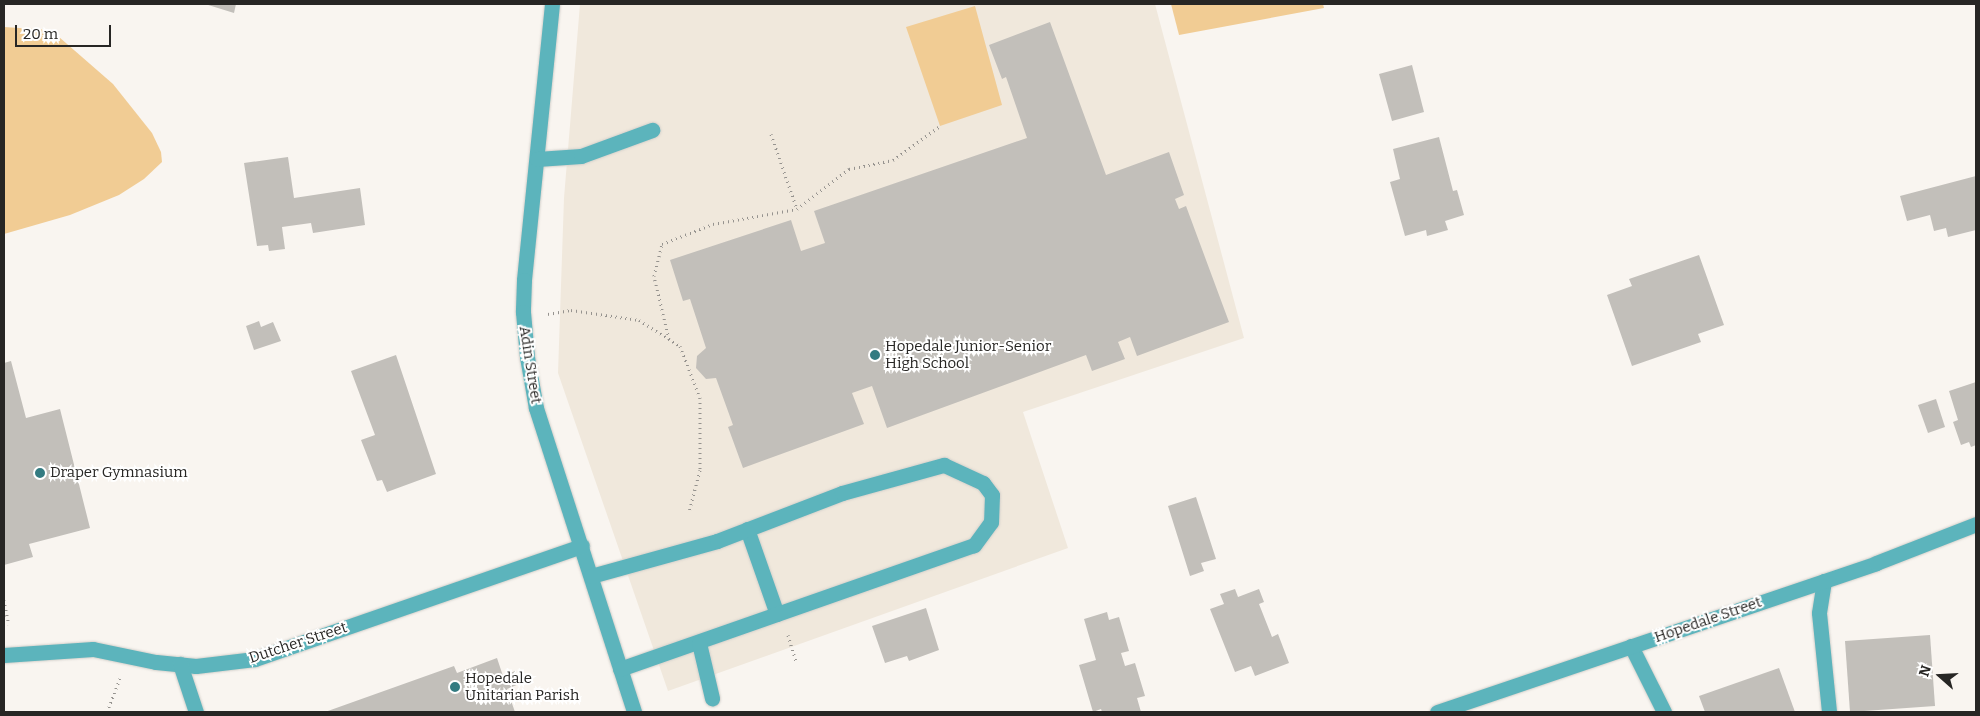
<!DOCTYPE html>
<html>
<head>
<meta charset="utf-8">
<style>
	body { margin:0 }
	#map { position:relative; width:1980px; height:716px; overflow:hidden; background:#f9f5f0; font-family:Bitter,serif }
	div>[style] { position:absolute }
	.built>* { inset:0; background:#f0e8dc }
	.green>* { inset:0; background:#f1cc94 }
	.building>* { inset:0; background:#c2bfba }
	.path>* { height:3px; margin-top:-1.5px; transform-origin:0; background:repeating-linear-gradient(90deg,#96938f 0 1px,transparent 0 5px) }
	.roads { filter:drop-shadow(0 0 1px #d3d0cb) drop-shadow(0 0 1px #d3d0cb) }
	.minor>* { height:15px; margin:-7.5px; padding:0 7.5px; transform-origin:7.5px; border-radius:7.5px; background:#5cb4bc }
	.dots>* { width:14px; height:14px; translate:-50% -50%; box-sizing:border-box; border:2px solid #fff; border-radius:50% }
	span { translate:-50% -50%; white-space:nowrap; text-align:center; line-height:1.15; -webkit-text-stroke:4px #fff; paint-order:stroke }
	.poi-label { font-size:15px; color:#272624 }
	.left { translate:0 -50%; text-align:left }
	.street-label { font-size:15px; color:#272624 }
	.frame { position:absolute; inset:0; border:5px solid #272624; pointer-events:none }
	.north { position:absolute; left:1915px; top:651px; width:50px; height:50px; -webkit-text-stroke:4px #fff; paint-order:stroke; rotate:289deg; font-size:14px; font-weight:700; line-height:20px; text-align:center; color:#272624 }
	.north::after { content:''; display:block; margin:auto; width:18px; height:22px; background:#272624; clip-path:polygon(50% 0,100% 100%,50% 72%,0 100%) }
	.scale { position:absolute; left:15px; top:25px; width:96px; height:22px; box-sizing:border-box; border:2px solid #272624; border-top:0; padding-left:6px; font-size:15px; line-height:18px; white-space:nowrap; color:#272624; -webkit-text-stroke:4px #fff; paint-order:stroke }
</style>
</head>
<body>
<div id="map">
	<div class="built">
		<div style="clip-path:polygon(580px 4px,1155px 4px,1244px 338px,1023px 412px,1068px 548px,668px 691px,558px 373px,564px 198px)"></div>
	</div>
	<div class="green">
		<div style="clip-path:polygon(1171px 4px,1323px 4px,1324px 8px,1179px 35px)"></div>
		<div style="clip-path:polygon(975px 6px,1002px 105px,940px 126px,906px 27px)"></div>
		<div style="clip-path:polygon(4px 27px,51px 30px,113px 84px,152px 133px,161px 152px,162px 162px,144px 179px,119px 195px,70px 215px,4px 234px)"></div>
	</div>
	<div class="building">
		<div style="clip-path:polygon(205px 4px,236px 4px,234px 13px)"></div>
		<div style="clip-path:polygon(1050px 22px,1106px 175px,1169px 152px,1184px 195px,1175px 199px,1179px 209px,1186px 206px,1229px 322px,1137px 356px,1130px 337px,1118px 342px,1125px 359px,1092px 371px,1086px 355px,887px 428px,872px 386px,852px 393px,864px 424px,743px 468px,728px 427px,733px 425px,716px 378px,706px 379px,696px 368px,697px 356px,706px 348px,690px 299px,683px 301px,670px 260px,791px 220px,801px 251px,825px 243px,814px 211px,1027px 138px,1006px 77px,1002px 79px,989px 45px)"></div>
		<div style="clip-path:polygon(1412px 65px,1424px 112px,1392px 121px,1379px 74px)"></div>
		<div style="clip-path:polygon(1439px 137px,1453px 191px,1457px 190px,1464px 215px,1445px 221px,1448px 230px,1427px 236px,1426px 230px,1405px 236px,1390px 182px,1400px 179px,1393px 149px)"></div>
		<div style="clip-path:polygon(288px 157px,294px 198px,360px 188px,365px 225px,313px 233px,311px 223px,282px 227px,285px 249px,269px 251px,268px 245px,257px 246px,244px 163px)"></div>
		<div style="clip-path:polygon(1976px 176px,1976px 230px,1948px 237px,1946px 228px,1934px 231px,1930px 215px,1907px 221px,1900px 196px)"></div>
		<div style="clip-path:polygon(1699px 255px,1724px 325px,1698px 334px,1701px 342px,1632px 366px,1607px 295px,1632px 286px,1629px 279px)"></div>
		<div style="clip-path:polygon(259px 321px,261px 327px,273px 322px,281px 341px,254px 350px,246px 326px)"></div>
		<div style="clip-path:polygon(396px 355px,436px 474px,387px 492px,382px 480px,377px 481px,361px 440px,375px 435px,351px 371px)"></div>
		<div style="clip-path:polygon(11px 361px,26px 418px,60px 409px,90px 528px,29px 544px,33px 557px,4px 565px,4px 363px)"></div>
		<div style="clip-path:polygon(1976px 382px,1976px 445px,1971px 447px,1969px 442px,1961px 445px,1953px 422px,1958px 420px,1949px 391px)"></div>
		<div style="clip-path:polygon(1936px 399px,1945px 427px,1928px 433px,1918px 405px)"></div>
		<div style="clip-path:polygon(1196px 497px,1216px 559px,1201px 563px,1204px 571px,1190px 576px,1168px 506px)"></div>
		<div style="clip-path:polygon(1235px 589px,1238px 597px,1259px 589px,1264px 602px,1259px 604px,1272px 637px,1278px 634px,1289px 663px,1255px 676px,1251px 666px,1235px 672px,1210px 609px,1224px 604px,1220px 594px)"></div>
		<div style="clip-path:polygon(926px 608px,939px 650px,909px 661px,907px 656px,885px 663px,872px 626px)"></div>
		<div style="clip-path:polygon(1107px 612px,1109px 620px,1119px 617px,1129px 651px,1121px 653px,1125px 666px,1135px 663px,1145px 696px,1137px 698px,1141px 712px,1102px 712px,1101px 709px,1093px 712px,1079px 665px,1096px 660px,1084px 619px)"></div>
		<div style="clip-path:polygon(1930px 635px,1935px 706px,1850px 712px,1845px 641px)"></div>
		<div style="clip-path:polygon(497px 658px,503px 676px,515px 671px,519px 684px,507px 689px,515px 712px,325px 712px,454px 666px,457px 673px)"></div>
		<div style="clip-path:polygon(1779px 668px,1795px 712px,1705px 712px,1699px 696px)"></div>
	</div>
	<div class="path">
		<div style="left:771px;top:134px;width:79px;rotate:70.9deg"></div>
		<div style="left:548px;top:314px;width:23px;rotate:-10deg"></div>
		<div style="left:571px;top:310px;width:69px;rotate:8.4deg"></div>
		<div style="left:639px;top:320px;width:49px;rotate:32.4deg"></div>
		<div style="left:680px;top:346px;width:56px;rotate:69deg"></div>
		<div style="left:700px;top:398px;width:72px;rotate:90deg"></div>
		<div style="left:700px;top:470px;width:43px;rotate:104.7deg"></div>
		<div style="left:669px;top:339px;width:65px;rotate:-103.4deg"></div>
		<div style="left:654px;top:276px;width:33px;rotate:-76deg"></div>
		<div style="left:662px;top:244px;width:55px;rotate:-21.4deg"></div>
		<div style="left:713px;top:224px;width:85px;rotate:-10.1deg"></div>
		<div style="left:797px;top:209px;width:66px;rotate:-37.6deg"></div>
		<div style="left:849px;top:169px;width:45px;rotate:-11.6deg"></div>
		<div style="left:893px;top:160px;width:58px;rotate:-35.9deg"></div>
		<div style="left:4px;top:600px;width:25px;rotate:79deg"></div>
		<div style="left:788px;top:635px;width:28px;rotate:73deg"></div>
		<div style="left:107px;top:712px;width:36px;rotate:-69deg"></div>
	</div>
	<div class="roads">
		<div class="minor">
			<div style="left:552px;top:4px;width:277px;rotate:95.8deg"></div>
			<div style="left:524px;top:280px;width:32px;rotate:92deg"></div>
			<div style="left:523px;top:312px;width:45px;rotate:84.9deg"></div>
			<div style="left:527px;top:357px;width:52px;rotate:80deg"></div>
			<div style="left:536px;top:408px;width:319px;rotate:72.1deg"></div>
			<div style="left:537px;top:159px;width:44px;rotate:-3.9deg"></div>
			<div style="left:581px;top:156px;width:76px;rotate:-20.1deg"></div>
			<div style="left:747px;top:529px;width:90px;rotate:70.6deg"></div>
			<div style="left:591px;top:576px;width:131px;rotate:-15.5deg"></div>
			<div style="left:717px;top:541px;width:134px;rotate:-21deg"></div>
			<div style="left:842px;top:493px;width:106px;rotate:-15.4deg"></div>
			<div style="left:944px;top:465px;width:43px;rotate:24.8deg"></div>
			<div style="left:983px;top:483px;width:15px;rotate:53deg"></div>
			<div style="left:992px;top:495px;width:27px;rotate:92deg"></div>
			<div style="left:991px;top:522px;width:29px;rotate:126deg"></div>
			<div style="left:974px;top:545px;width:375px;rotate:160.7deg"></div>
			<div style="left:1824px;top:581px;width:32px;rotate:99deg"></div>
			<div style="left:1819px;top:613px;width:100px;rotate:84.2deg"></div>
			<div style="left:699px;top:643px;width:57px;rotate:76.7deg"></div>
			<div style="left:1631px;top:646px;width:74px;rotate:63.4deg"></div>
			<div style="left:4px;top:655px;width:89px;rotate:-3.9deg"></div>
			<div style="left:93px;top:649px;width:64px;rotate:11.7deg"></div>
			<div style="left:156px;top:662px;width:40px;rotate:5.7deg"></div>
			<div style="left:196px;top:666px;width:59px;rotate:-6.8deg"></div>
			<div style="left:255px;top:659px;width:346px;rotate:-19.1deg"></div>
			<div style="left:180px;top:664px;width:51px;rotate:71.6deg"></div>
			<div style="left:1437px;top:712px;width:464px;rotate:-18.7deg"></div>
			<div style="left:1876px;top:563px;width:107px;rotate:-21.3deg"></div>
		</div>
	</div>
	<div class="dots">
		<div style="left:875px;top:355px;background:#337b81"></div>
		<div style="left:40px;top:473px;background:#337b81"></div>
		<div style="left:455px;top:687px;background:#337b81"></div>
	</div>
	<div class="poi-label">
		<span class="left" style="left:885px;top:355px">Hopedale Junior-Senior<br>High School</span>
		<span class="left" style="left:50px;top:473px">Draper Gymnasium</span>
		<span class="left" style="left:465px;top:687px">Hopedale<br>Unitarian Parish</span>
	</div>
	<div class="street-label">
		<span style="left:530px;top:365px;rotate:81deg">Adin Street</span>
		<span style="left:1708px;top:620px;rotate:-19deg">Hopedale Street</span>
		<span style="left:298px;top:643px;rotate:-18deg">Dutcher Street</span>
	</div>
	<div class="frame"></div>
	<div class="north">N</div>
	<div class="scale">20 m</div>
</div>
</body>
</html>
